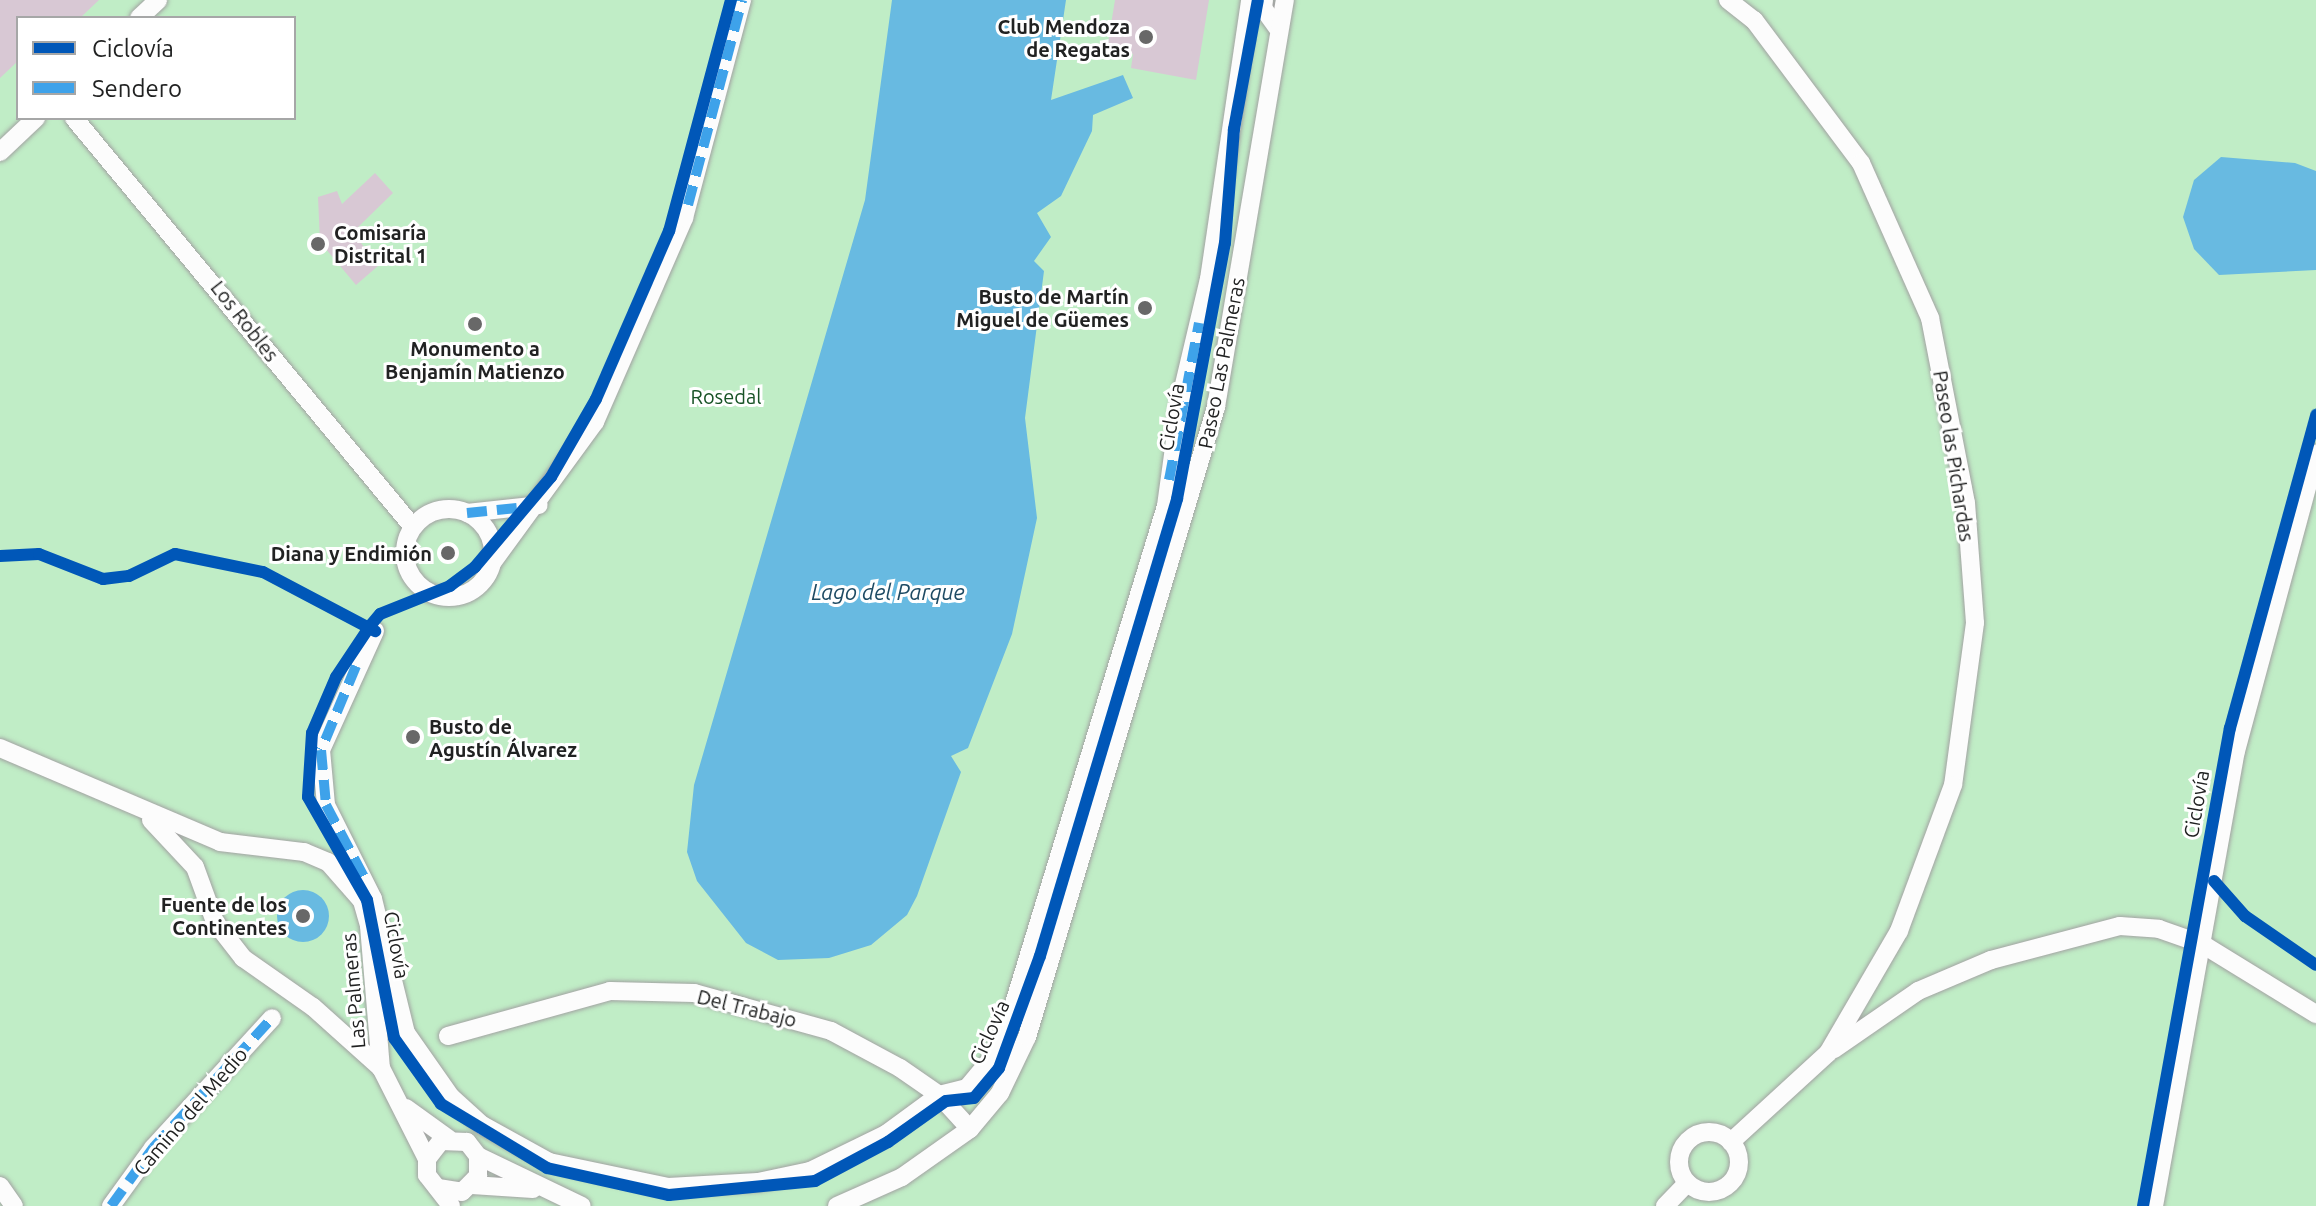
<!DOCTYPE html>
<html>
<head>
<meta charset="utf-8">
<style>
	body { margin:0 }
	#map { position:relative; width:2316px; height:1206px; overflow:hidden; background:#ebebeb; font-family:Ubuntu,sans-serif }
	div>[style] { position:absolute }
	.green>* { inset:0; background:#c0edc6 }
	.water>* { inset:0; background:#68bae1 }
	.round { border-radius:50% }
	.building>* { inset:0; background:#d8c8d4 }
	.roads { filter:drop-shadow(0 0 2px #a2a2a2) drop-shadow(0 0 2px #a2a2a2) }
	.minor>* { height:18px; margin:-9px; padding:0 9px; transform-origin:9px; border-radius:9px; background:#fcfcfc }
	.minor>.ring { margin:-9px; padding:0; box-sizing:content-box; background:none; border:18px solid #fcfcfc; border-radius:50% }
	.quiet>* { height:10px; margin-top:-5px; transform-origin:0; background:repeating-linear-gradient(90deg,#3ea2ea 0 20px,transparent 0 30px) }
	.cycleway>* { height:12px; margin:-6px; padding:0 6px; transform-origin:6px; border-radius:6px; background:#0057b8 }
	.dots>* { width:22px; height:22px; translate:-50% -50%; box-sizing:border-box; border:4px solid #fff; border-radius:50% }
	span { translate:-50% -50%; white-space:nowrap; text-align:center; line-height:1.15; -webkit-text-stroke:6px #fff; paint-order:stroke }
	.poi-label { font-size:20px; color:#212222; font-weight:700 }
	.right { translate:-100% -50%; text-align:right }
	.left { translate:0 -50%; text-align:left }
	.street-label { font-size:20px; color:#212222 }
	.park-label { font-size:20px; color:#185326 }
	.water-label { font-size:22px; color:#1e4b64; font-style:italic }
	.legend { position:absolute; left:16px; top:16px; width:280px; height:104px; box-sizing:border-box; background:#fff; border:2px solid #a6a7a7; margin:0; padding:10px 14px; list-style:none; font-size:24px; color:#212222 }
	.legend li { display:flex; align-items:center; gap:16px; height:40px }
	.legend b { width:40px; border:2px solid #a6a7a7 }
</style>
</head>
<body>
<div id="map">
	<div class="green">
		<div style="clip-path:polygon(evenodd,0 0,2316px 0,2316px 1206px,0 1206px,0 0,18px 18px,294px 18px,294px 118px,18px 118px,18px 18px)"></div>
	</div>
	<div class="water">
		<div style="clip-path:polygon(892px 0,1066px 0,1051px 100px,1123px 75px,1133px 98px,1093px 115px,1092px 131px,1061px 196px,1037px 213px,1051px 237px,1034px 261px,1044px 271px,1025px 418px,1037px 518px,1012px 634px,968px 748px,951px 756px,961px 772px,917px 896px,907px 915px,871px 945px,829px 958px,778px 960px,746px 943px,697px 881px,687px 852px,694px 785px,865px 200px)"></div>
		<div style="clip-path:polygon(2221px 157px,2295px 163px,2316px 171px,2316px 270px,2219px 275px,2194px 249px,2183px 217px,2194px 180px)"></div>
		<div class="round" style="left:277px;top:890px;width:52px;height:52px"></div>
	</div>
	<div class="building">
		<div style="clip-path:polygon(0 0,99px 0,80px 18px,18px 18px,18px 61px,0 78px)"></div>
		<div style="clip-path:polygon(1115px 0,1209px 0,1196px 80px,1131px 68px,1133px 54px,1107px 49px)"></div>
		<div style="clip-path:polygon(375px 173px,393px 193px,353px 232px,378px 266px,356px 285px,320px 242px,318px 197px,337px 191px,342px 204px)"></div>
	</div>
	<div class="roads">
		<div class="minor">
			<div style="left:1264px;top:0;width:8px;rotate:97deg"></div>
			<div style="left:1263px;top:8px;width:24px;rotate:54deg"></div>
			<div style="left:1728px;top:0;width:33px;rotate:38deg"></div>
			<div style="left:1754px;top:20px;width:179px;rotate:53.2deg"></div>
			<div style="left:1861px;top:163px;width:170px;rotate:66deg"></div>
			<div style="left:1930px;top:318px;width:188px;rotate:79deg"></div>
			<div style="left:1966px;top:503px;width:120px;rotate:85.7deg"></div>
			<div style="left:1975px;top:623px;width:163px;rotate:97.7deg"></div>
			<div style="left:1953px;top:785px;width:156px;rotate:110.3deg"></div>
			<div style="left:1899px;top:931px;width:141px;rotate:120.2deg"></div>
			<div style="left:1828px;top:1053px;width:132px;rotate:137.5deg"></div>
			<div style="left:139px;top:18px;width:26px;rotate:-43deg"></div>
			<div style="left:74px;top:118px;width:531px;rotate:50.35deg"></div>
			<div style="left:0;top:152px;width:50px;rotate:-43.4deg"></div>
			<div class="ring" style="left:405px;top:509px;width:70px;height:70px"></div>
			<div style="left:467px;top:513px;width:72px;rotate:-6.3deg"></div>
			<div style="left:492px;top:563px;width:175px;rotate:-53.9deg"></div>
			<div style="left:595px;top:422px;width:223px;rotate:-66.4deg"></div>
			<div style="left:684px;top:218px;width:226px;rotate:-75.1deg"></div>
			<div style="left:375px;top:631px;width:131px;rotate:114.4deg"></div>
			<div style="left:321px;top:750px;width:55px;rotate:84.8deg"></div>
			<div style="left:326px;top:805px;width:105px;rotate:63.4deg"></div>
			<div style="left:373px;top:899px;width:138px;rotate:76.2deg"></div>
			<div style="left:406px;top:1033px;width:78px;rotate:54.9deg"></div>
			<div style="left:451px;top:1097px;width:42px;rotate:42.1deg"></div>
			<div style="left:482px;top:1125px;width:77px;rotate:28.9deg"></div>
			<div style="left:549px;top:1162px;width:122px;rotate:11.9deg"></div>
			<div style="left:668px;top:1187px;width:90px;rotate:-3.2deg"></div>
			<div style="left:758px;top:1182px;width:53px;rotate:-11.9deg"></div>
			<div style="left:810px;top:1171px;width:85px;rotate:-26deg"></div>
			<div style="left:886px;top:1134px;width:66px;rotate:-36.3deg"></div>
			<div style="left:939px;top:1095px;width:29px;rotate:-14deg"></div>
			<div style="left:967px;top:1088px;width:38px;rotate:-50deg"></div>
			<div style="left:991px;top:1059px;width:43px;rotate:-65.2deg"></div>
			<div style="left:1009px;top:1020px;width:537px;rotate:-73.01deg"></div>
			<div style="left:1166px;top:506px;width:110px;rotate:-82.2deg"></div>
			<div style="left:1181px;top:397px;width:121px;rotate:-76.7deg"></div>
			<div style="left:1209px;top:279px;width:282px;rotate:-81.6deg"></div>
			<div style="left:0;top:748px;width:239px;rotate:23.1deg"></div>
			<div style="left:220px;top:842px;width:85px;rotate:6.8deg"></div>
			<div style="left:304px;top:852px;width:26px;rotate:23deg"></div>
			<div style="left:328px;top:862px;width:52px;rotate:48.9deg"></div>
			<div style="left:362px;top:901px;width:26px;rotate:74deg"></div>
			<div style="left:369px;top:926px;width:143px;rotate:85.2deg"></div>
			<div style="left:151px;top:820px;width:64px;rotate:46.9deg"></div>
			<div style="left:195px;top:867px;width:59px;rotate:70deg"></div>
			<div style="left:215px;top:922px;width:46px;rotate:52.1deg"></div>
			<div style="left:243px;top:958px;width:85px;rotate:35deg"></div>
			<div style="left:313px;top:1007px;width:91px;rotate:41.9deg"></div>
			<div style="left:381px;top:1068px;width:102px;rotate:63.2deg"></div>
			<div style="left:448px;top:1036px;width:168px;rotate:-15.5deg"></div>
			<div style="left:610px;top:991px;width:84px;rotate:1.4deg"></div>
			<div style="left:694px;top:993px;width:142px;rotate:15.5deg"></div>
			<div style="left:831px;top:1031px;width:78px;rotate:28.2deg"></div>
			<div style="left:900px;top:1068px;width:47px;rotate:34.7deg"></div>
			<div style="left:939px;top:1095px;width:46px;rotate:47.6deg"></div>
			<div style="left:1834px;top:1049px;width:102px;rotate:-34.6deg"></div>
			<div style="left:1918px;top:991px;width:79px;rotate:-23deg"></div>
			<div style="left:1991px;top:960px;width:133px;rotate:-14.8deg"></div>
			<div style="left:2120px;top:926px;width:39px;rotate:4deg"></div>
			<div style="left:2159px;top:929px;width:46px;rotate:19.2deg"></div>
			<div style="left:2202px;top:944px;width:134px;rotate:31.6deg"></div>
			<div style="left:406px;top:1108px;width:53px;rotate:35.8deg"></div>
			<div class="ring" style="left:1679px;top:1132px;width:42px;height:42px"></div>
			<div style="left:478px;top:1156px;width:115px;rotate:25.7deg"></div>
			<div style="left:472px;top:1185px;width:61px;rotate:3.8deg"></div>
			<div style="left:0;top:1186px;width:24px;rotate:55deg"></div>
			<div style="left:438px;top:1188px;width:24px;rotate:9deg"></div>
			<div style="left:462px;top:1192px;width:23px;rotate:-45deg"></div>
			<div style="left:478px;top:1176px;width:20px;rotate:-90deg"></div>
			<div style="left:478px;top:1156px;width:18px;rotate:-128deg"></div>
			<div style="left:467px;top:1142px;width:26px;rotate:-178deg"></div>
			<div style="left:441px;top:1141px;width:23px;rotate:128deg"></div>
			<div style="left:427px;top:1159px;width:16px;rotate:90deg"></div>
			<div style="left:427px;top:1175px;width:39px;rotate:52deg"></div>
			<div style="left:111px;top:1206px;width:72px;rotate:-54.1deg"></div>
			<div style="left:153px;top:1148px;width:176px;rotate:-47.5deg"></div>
			<div style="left:837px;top:1206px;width:71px;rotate:-24deg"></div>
			<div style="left:902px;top:1177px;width:83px;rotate:-35.2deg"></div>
			<div style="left:970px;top:1129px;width:47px;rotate:-50.2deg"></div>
			<div style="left:1000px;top:1093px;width:62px;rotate:-64.3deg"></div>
			<div style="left:1027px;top:1037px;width:658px;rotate:-73.3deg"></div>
			<div style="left:1216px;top:407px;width:413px;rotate:-80.4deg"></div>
			<div style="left:1665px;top:1206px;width:32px;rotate:-46deg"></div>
			<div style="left:2154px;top:1206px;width:462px;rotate:-79.8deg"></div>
			<div style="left:2236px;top:751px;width:308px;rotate:-74.9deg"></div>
		</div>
	</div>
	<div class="quiet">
		<div style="left:688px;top:205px;width:212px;rotate:-75.2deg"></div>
		<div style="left:1169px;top:480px;width:160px;rotate:-79.2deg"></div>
		<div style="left:467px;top:513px;width:60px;rotate:-5.7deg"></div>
		<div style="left:356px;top:666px;width:91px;rotate:112.6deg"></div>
		<div style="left:321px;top:750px;width:55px;rotate:84.8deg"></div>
		<div style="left:326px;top:805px;width:86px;rotate:62.2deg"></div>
		<div style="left:111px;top:1206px;width:72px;rotate:-54.1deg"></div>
		<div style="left:153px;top:1148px;width:176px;rotate:-47.5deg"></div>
	</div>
	<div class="cycleway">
		<div style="left:731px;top:0;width:239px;rotate:105deg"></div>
		<div style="left:669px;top:231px;width:183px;rotate:113.5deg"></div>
		<div style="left:596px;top:399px;width:90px;rotate:120deg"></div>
		<div style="left:551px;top:477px;width:118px;rotate:130.2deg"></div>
		<div style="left:475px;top:567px;width:31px;rotate:143deg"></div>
		<div style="left:450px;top:586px;width:75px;rotate:158.2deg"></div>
		<div style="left:380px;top:614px;width:16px;rotate:130deg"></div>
		<div style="left:370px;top:626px;width:61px;rotate:123.7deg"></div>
		<div style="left:336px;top:677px;width:61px;rotate:113.2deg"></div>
		<div style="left:312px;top:733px;width:64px;rotate:93.6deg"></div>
		<div style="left:308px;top:797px;width:119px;rotate:60.2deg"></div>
		<div style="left:367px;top:900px;width:141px;rotate:78.9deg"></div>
		<div style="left:394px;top:1038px;width:81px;rotate:54.5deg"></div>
		<div style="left:441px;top:1104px;width:124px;rotate:31.1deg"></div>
		<div style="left:547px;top:1168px;width:125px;rotate:12.5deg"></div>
		<div style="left:669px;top:1195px;width:147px;rotate:-5.5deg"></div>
		<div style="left:815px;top:1181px;width:83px;rotate:-28.1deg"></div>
		<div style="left:888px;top:1142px;width:71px;rotate:-35.3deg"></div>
		<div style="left:946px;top:1101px;width:28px;rotate:-6deg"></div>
		<div style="left:974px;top:1098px;width:39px;rotate:-50deg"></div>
		<div style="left:999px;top:1068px;width:119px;rotate:-69.9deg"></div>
		<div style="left:1040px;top:956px;width:477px;rotate:-73.3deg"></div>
		<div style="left:1177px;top:499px;width:260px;rotate:-79.4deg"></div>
		<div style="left:1225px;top:243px;width:114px;rotate:-85.5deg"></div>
		<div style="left:1234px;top:129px;width:131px;rotate:-79.5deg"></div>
		<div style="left:0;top:556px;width:39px;rotate:-3deg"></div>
		<div style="left:39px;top:554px;width:69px;rotate:21.3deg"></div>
		<div style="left:103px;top:579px;width:26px;rotate:-7deg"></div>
		<div style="left:129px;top:576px;width:51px;rotate:-25.6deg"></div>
		<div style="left:175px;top:554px;width:90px;rotate:11.6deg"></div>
		<div style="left:263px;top:572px;width:127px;rotate:27.8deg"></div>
		<div style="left:2214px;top:881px;width:47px;rotate:48.5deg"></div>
		<div style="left:2245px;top:916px;width:86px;rotate:34.6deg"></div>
		<div style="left:2143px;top:1206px;width:486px;rotate:-79.7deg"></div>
		<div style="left:2230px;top:728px;width:325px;rotate:-74.6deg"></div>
	</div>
	<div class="dots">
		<div style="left:1146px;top:37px;background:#686868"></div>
		<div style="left:318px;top:244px;background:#686868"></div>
		<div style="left:1145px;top:308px;background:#686868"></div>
		<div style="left:475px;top:324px;background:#686868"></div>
		<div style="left:448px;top:553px;background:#686868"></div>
		<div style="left:413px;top:737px;background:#686868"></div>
		<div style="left:303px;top:916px;background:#686868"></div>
	</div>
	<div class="poi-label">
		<span class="right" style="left:1130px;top:38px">Club Mendoza<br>de Regatas</span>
		<span class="left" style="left:334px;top:244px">Comisaría<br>Distrital 1</span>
		<span class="right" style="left:1129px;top:308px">Busto de Martín<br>Miguel de Güemes</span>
		<span style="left:475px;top:360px">Monumento a<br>Benjamín Matienzo</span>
		<span class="right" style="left:432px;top:553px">Diana y Endimión</span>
		<span class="left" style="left:429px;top:738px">Busto de<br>Agustín Álvarez</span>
		<span class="right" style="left:287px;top:916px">Fuente de los<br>Continentes</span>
	</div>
	<div class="street-label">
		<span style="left:245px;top:321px;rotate:52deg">Los Robles</span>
		<span style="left:1221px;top:363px;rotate:-79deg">Paseo Las Palmeras</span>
		<span style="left:1171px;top:417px;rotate:-80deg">Ciclovía</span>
		<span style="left:1954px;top:456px;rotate:81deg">Paseo las Pichardas</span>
		<span style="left:2196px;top:804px;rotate:-80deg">Ciclovía</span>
		<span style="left:397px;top:945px;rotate:80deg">Ciclovía</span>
		<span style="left:353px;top:991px;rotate:-95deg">Las Palmeras</span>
		<span style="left:747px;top:1008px;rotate:14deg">Del Trabajo</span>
		<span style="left:989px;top:1032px;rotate:-65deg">Ciclovía</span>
		<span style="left:190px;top:1111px;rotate:-49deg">Camino del Medio</span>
	</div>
	<div class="park-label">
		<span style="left:726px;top:396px">Rosedal</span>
	</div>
	<div class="water-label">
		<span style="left:888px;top:592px">Lago del Parque</span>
	</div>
	<ul class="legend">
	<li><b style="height:10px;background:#0057b8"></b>Ciclovía</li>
	<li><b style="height:10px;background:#3ea2ea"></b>Sendero</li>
	</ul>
</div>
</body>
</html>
